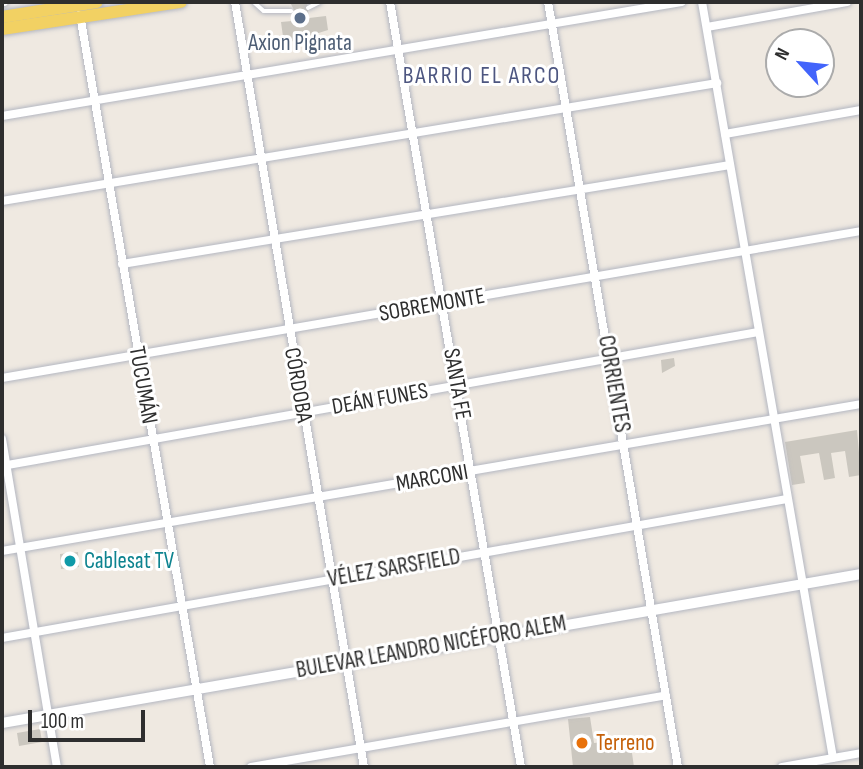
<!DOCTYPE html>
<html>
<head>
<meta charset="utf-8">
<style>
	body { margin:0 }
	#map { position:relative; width:863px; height:769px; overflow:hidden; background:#efe9e1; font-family:"Sofia Sans Condensed",sans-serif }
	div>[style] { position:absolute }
	.building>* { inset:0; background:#cbc7bf }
	.roads { filter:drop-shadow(0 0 2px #b4b7c1) drop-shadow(0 0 2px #b4b7c1) }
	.service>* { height:3.5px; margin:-1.75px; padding:0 1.75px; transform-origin:1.75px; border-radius:1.75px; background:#fff }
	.minor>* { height:8px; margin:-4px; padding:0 4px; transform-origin:4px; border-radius:4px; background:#fff }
	.tertiary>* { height:10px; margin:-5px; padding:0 5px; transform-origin:5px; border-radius:5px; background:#fff }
	.primary>* { height:12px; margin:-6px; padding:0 6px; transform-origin:6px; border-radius:6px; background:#f2d163 }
	.dots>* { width:19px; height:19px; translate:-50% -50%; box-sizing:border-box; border:4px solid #fff; border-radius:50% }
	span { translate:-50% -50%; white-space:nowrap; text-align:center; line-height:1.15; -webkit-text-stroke:6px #fff; paint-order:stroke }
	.service-label { font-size:23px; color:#4e5e75 }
	.street-label { font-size:23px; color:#2e2e2e }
	.culture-label { font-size:23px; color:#0d838f }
	.left { translate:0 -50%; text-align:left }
	.food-label { font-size:23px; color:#c56008 }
	.neighbourhood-label { font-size:24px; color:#4d5680; letter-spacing:2px }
	.frame { position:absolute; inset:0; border:4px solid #2e2e2e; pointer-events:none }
	.north { position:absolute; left:765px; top:28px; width:70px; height:70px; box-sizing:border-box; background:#fff; border:2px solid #ababab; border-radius:50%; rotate:297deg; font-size:19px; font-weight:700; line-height:28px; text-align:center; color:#2e2e2e }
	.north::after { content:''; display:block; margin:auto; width:24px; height:32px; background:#4264fb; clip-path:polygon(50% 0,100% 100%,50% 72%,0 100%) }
	.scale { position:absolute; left:28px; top:710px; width:117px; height:32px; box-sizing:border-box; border:4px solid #2e2e2e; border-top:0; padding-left:9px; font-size:21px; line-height:24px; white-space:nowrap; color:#2e2e2e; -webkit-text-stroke:5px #fff; paint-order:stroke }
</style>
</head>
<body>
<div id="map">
	<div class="building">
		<div style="clip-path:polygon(290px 2px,307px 2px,309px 18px,326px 16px,328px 30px,284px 44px,281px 22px,292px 21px,295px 12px)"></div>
		<div style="clip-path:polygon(674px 358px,675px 366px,662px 373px,661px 360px)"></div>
		<div style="clip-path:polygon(857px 430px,861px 475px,849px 477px,845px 451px,831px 453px,835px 478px,824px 480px,819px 453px,800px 456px,805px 483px,792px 485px,785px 442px)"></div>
		<div style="clip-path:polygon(78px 552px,79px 567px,61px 569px,60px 554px)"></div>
		<div style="clip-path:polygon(590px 717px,594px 743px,630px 739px,634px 767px,573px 767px,568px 719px)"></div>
		<div style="clip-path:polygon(40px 729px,42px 742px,19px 746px,17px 733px)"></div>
	</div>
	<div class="roads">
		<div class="service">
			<div style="left:254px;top:2px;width:13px;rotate:42deg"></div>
			<div style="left:264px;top:11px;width:27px"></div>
			<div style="left:308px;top:8px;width:13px;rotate:-27deg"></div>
		</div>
		<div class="minor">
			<div style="left:2px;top:2px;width:2px"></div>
			<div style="left:235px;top:2px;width:776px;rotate:80.43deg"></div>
			<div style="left:390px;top:2px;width:776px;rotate:80.28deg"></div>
			<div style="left:548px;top:2px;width:776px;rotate:80.36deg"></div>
			<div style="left:702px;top:2px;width:767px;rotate:80.17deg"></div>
			<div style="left:80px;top:15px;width:763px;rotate:80.19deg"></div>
			<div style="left:707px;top:27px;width:142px;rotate:-10.1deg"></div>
			<div style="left:2px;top:116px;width:689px;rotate:-9.52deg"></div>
			<div style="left:725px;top:134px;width:138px;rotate:-10deg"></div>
			<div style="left:2px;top:201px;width:725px;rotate:-9.37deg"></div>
			<div style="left:122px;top:264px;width:616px;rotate:-9.25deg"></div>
			<div style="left:2px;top:378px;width:871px;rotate:-9.71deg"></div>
			<div style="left:2px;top:439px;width:333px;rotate:80.5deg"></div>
			<div style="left:2px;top:466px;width:768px;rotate:-10.05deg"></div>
			<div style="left:2px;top:551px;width:871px;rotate:-9.71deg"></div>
			<div style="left:2px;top:638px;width:797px;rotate:-10.04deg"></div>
			<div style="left:251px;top:767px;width:421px;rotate:-9.8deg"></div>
			<div style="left:782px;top:767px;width:80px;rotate:-10deg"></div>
		</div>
		<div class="tertiary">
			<div style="left:2px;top:723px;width:872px;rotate:-9.84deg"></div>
		</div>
		<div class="primary">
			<div style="left:2px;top:17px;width:96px;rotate:-9deg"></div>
			<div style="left:2px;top:29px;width:181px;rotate:-8.6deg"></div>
		</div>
	</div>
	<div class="dots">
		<div style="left:300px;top:18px;background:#5c6f8a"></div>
		<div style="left:70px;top:561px;background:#0f9aa8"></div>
		<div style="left:582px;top:743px;background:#e8710a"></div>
	</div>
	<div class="service-label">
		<span style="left:300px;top:43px">Axion Pignata</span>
	</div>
	<div class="street-label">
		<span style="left:432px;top:305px;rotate:-10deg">SOBREMONTE</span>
		<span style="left:457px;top:384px;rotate:80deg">SANTA FE</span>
		<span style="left:614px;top:384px;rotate:80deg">CORRIENTES</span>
		<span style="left:143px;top:385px;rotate:80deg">TUCUMÁN</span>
		<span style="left:298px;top:385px;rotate:80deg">CÓRDOBA</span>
		<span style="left:380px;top:399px;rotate:-10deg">DEÁN FUNES</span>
		<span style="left:432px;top:478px;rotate:-10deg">MARCONI</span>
		<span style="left:394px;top:568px;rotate:-10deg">VÉLEZ SARSFIELD</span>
		<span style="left:431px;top:647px;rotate:-10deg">BULEVAR LEANDRO NICÉFORO ALEM</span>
	</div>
	<div class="culture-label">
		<span class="left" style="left:84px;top:561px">Cablesat TV</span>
	</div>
	<div class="food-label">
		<span class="left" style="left:596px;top:743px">Terreno</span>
	</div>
	<div class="neighbourhood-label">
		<span style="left:482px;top:76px">BARRIO EL ARCO</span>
	</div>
	<div class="frame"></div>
	<div class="north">N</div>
	<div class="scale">100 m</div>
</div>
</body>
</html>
